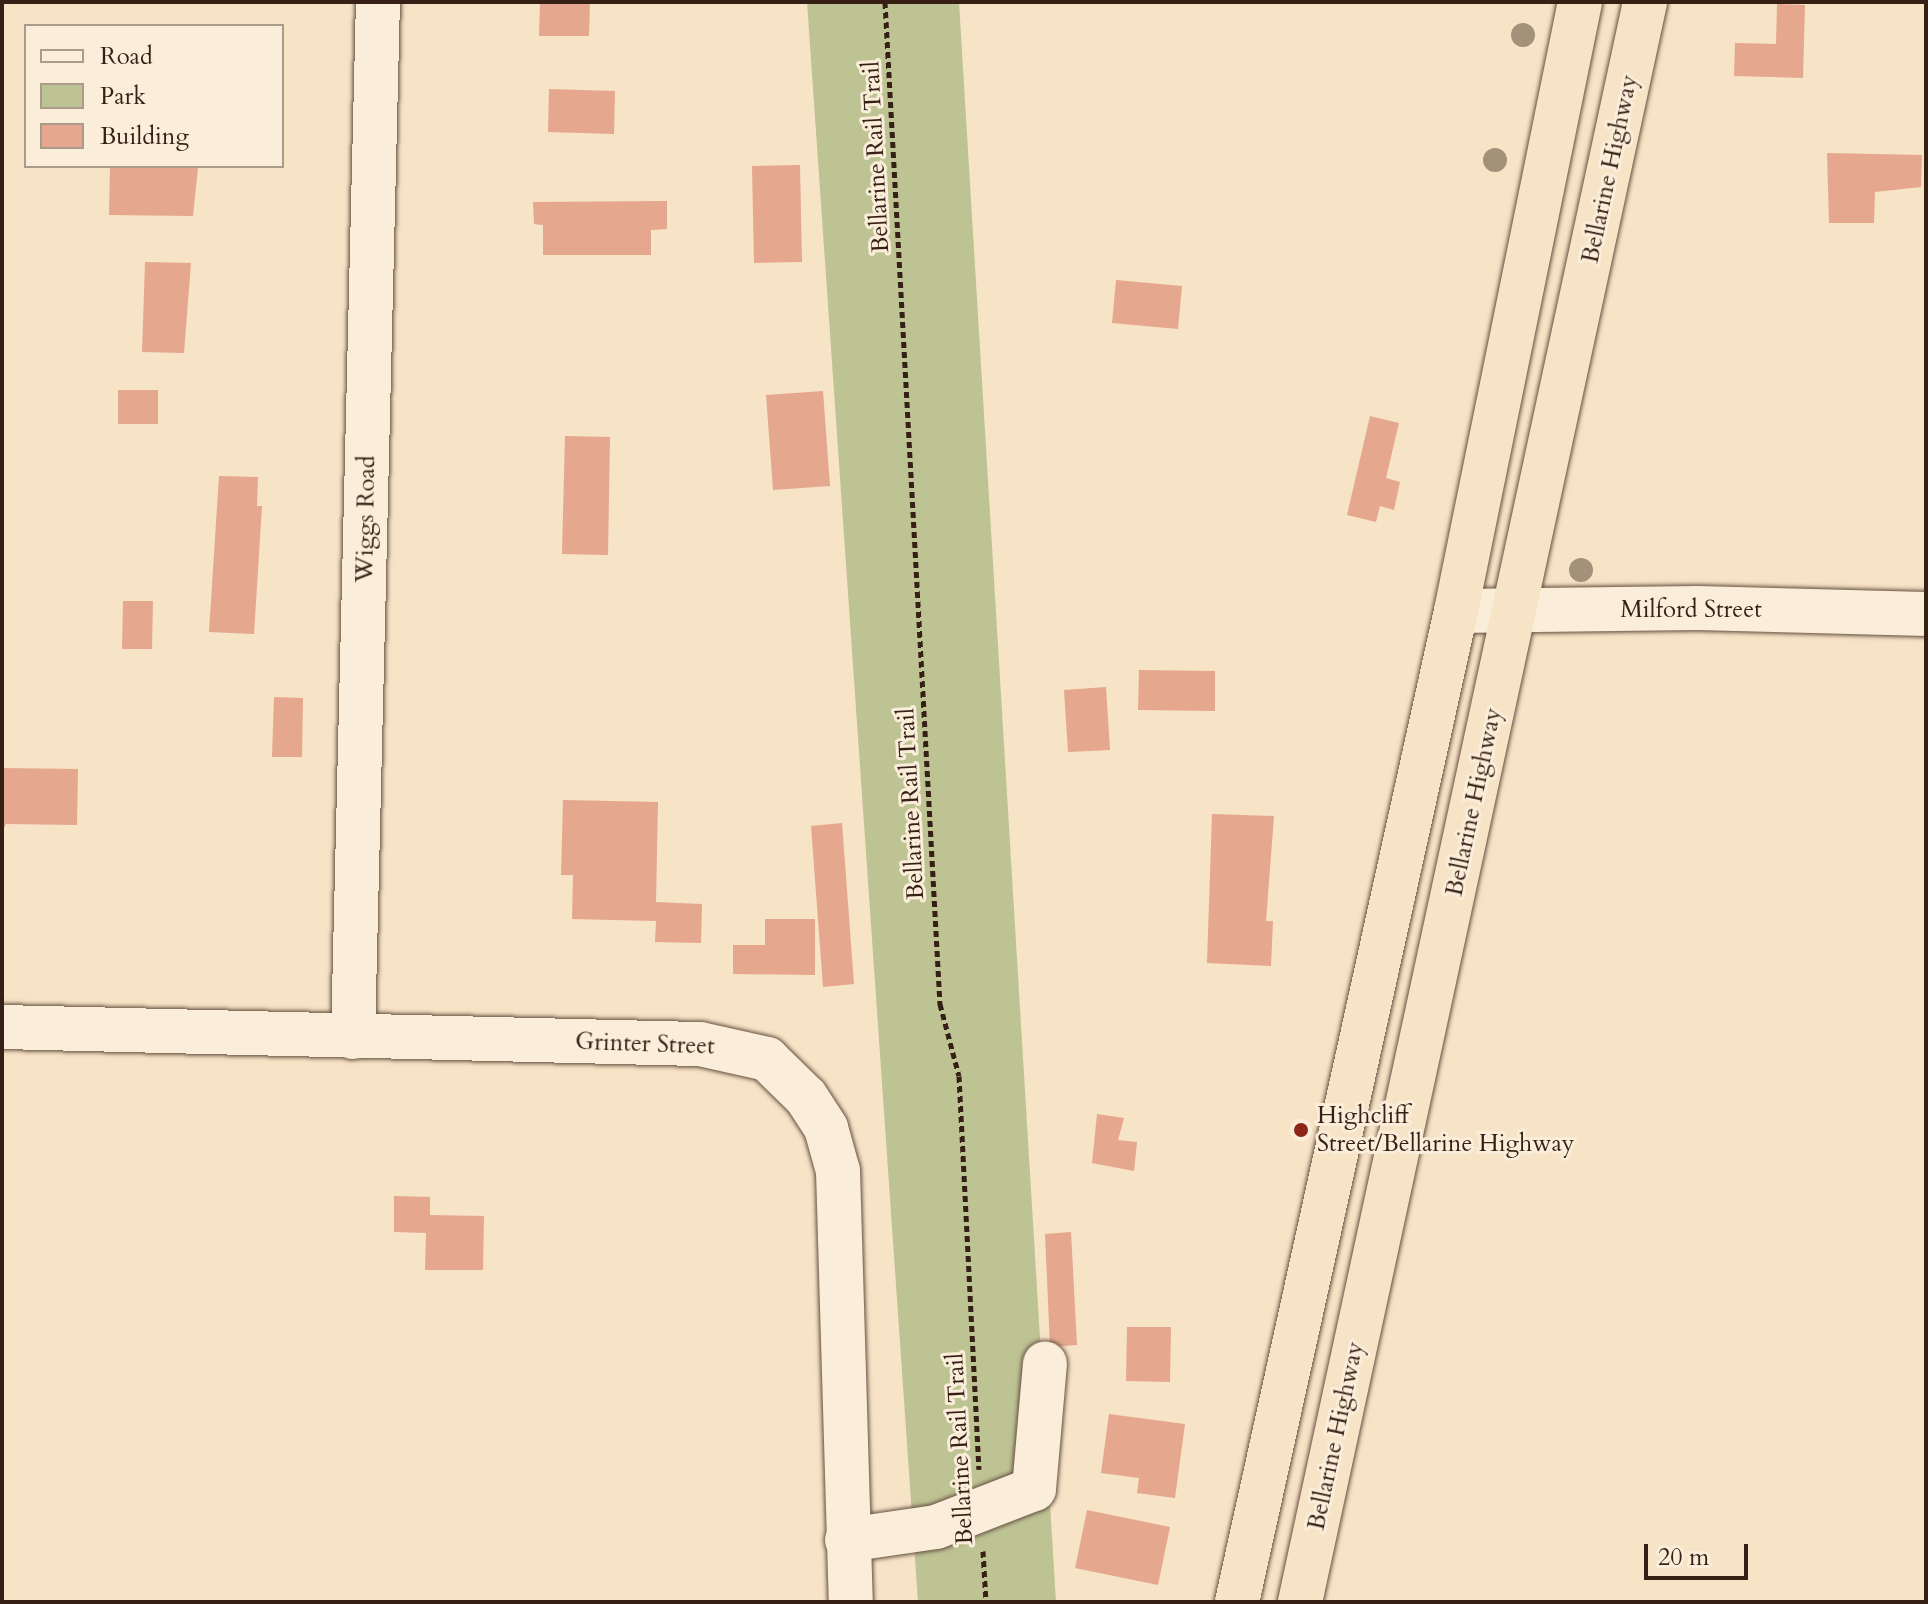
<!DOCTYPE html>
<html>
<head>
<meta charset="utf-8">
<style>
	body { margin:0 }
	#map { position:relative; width:1928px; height:1604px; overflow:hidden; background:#f7e3c5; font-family:Cardo,serif }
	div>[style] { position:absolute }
	.green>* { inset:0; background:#bec394 }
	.building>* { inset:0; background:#e5a78e }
	.path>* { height:5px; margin-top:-2.5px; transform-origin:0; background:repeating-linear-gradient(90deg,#361f15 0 6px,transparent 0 10px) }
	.roads { filter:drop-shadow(0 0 2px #665041) drop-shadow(0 0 2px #665041) }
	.minor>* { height:44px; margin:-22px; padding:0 22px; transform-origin:22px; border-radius:22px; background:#faedd9 }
	.highway>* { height:44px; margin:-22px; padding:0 22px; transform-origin:22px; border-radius:22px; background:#f7e3c5 }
	.trees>* { width:24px; height:24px; margin:-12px; border-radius:50%; background:#a39279 }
	.dots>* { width:22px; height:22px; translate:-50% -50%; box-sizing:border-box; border:4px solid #faedd9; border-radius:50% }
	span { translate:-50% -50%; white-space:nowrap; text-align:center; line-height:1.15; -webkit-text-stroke:6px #faedd9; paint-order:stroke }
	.street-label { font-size:24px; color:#361f15 }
	.poi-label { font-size:24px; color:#361f15 }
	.left { translate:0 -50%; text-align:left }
	.frame { position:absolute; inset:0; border:4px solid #361f15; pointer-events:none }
	.legend { position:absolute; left:24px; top:24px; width:260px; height:144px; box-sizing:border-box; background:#faedd9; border:2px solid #ac9b8b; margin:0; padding:10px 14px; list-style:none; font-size:24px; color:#361f15 }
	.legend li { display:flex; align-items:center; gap:16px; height:40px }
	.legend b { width:40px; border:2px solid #ac9b8b }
	.scale { position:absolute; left:1644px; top:1544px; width:104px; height:36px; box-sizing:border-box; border:4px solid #361f15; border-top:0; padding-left:10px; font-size:24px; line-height:28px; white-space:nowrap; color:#361f15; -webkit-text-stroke:6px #faedd9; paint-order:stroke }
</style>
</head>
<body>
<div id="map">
	<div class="green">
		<div style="clip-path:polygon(807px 2px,959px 2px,1056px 1602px,918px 1602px)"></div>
	</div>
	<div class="building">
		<div style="clip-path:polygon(540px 2px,590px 2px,589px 36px,539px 36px)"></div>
		<div style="clip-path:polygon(1777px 4px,1805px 5px,1803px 78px,1734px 76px,1735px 43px,1776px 44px)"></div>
		<div style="clip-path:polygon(549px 89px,615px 91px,614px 134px,548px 132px)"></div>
		<div style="clip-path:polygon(1827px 153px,1922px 155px,1921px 187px,1875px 192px,1874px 223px,1829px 223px)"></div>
		<div style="clip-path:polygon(800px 165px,802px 262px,754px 263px,752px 166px)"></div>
		<div style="clip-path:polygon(110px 166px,198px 168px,193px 216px,109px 215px)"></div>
		<div style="clip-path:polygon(667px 201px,667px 229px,651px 230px,651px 255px,543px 255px,543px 225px,534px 224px,533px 202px)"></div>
		<div style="clip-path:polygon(145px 262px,191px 263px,184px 353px,142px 352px)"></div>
		<div style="clip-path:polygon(1116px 280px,1182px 286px,1178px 329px,1112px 323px)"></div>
		<div style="clip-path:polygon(118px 390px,158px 390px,158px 424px,118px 424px)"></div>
		<div style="clip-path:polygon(823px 391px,830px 486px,773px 490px,766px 395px)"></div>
		<div style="clip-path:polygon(1370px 416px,1399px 423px,1386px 478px,1400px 482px,1394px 510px,1380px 506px,1376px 522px,1347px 515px)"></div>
		<div style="clip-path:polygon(565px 436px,610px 437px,608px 555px,562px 554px)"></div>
		<div style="clip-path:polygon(219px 476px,258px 477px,257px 506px,262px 506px,254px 634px,209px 632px)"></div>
		<div style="clip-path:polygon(123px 601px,153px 601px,152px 649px,122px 649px)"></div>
		<div style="clip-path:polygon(1139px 670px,1215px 671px,1215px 711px,1138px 710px)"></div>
		<div style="clip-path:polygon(1106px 687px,1110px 750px,1068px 752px,1064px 690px)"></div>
		<div style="clip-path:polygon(274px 697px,303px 698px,302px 757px,272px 757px)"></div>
		<div style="clip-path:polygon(2px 768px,78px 769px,77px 825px,6px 824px,2px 832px)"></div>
		<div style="clip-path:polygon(563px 800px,658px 802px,656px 902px,702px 904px,701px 943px,655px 942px,656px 921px,572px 919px,573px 875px,561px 875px)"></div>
		<div style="clip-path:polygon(1212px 814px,1274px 816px,1266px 921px,1273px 921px,1271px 966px,1207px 963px)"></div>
		<div style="clip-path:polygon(842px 823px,854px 984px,823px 987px,811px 826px)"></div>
		<div style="clip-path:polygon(765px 919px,815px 919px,815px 975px,733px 974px,733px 945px,765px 945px)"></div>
		<div style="clip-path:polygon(1097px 1114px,1124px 1118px,1118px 1140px,1137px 1142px,1134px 1171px,1092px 1163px)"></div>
		<div style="clip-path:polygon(394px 1196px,430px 1197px,430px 1215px,484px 1216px,483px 1270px,425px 1270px,426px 1233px,394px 1232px)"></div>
		<div style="clip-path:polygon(1071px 1232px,1077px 1345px,1050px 1347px,1045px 1234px)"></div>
		<div style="clip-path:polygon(1127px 1327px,1171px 1327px,1170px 1382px,1126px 1381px)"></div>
		<div style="clip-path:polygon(1109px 1414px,1185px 1424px,1175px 1498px,1137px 1493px,1139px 1478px,1101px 1473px)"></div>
		<div style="clip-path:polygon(1087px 1510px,1170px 1527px,1158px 1585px,1075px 1568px)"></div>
	</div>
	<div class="path">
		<div style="left:885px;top:2px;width:1004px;rotate:86.86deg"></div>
		<div style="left:940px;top:1004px;width:74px;rotate:75.2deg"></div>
		<div style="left:959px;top:1076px;width:394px;rotate:87.1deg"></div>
		<div style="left:983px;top:1551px;width:51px;rotate:86.6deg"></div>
	</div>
	<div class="roads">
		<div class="minor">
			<div style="left:1456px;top:611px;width:242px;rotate:-0.7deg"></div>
			<div style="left:1698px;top:608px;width:228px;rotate:1.5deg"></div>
			<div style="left:2px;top:1027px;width:698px;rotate:1.4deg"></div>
			<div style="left:700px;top:1044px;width:69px;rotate:12.6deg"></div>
			<div style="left:767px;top:1059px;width:54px;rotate:44.3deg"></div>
			<div style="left:806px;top:1097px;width:37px;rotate:57deg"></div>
			<div style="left:826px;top:1128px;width:45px;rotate:74.4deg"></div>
			<div style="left:838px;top:1171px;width:431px;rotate:88.3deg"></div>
			<div style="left:353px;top:1037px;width:1035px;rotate:-88.62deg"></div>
			<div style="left:847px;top:1540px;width:90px;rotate:-8.3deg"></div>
			<div style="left:936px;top:1527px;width:105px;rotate:-21.2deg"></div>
			<div style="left:1034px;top:1489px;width:126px;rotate:-85deg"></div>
		</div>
		<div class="highway">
			<div style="left:1237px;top:1602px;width:1015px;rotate:-77.54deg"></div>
			<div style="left:1456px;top:611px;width:621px;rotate:-78.49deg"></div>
			<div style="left:1300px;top:1602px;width:1637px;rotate:-77.83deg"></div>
		</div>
	</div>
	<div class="trees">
		<div style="left:1523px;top:35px"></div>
		<div style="left:1495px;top:160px"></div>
		<div style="left:1581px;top:570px"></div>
	</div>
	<div class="dots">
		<div style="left:1301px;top:1130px;background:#8f2418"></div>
	</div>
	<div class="street-label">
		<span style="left:876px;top:157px;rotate:-93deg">Bellarine Rail Trail</span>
		<span style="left:1610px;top:169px;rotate:-78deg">Bellarine Highway</span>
		<span style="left:366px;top:519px;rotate:-89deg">Wiggs Road</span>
		<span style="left:1691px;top:610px">Milford Street</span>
		<span style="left:1474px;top:802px;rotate:-78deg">Bellarine Highway</span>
		<span style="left:911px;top:804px;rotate:-93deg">Bellarine Rail Trail</span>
		<span style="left:645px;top:1044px;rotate:2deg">Grinter Street</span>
		<span style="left:1336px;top:1436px;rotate:-78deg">Bellarine Highway</span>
		<span style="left:960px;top:1449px;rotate:-93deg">Bellarine Rail Trail</span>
	</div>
	<div class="poi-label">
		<span class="left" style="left:1317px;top:1130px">Highcliff<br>Street/Bellarine Highway</span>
	</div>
	<div class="frame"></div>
	<ul class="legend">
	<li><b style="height:10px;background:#faedd9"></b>Road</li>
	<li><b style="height:22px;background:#bec394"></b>Park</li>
	<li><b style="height:22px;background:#e5a78e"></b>Building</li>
	</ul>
	<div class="scale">20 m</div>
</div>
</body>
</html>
